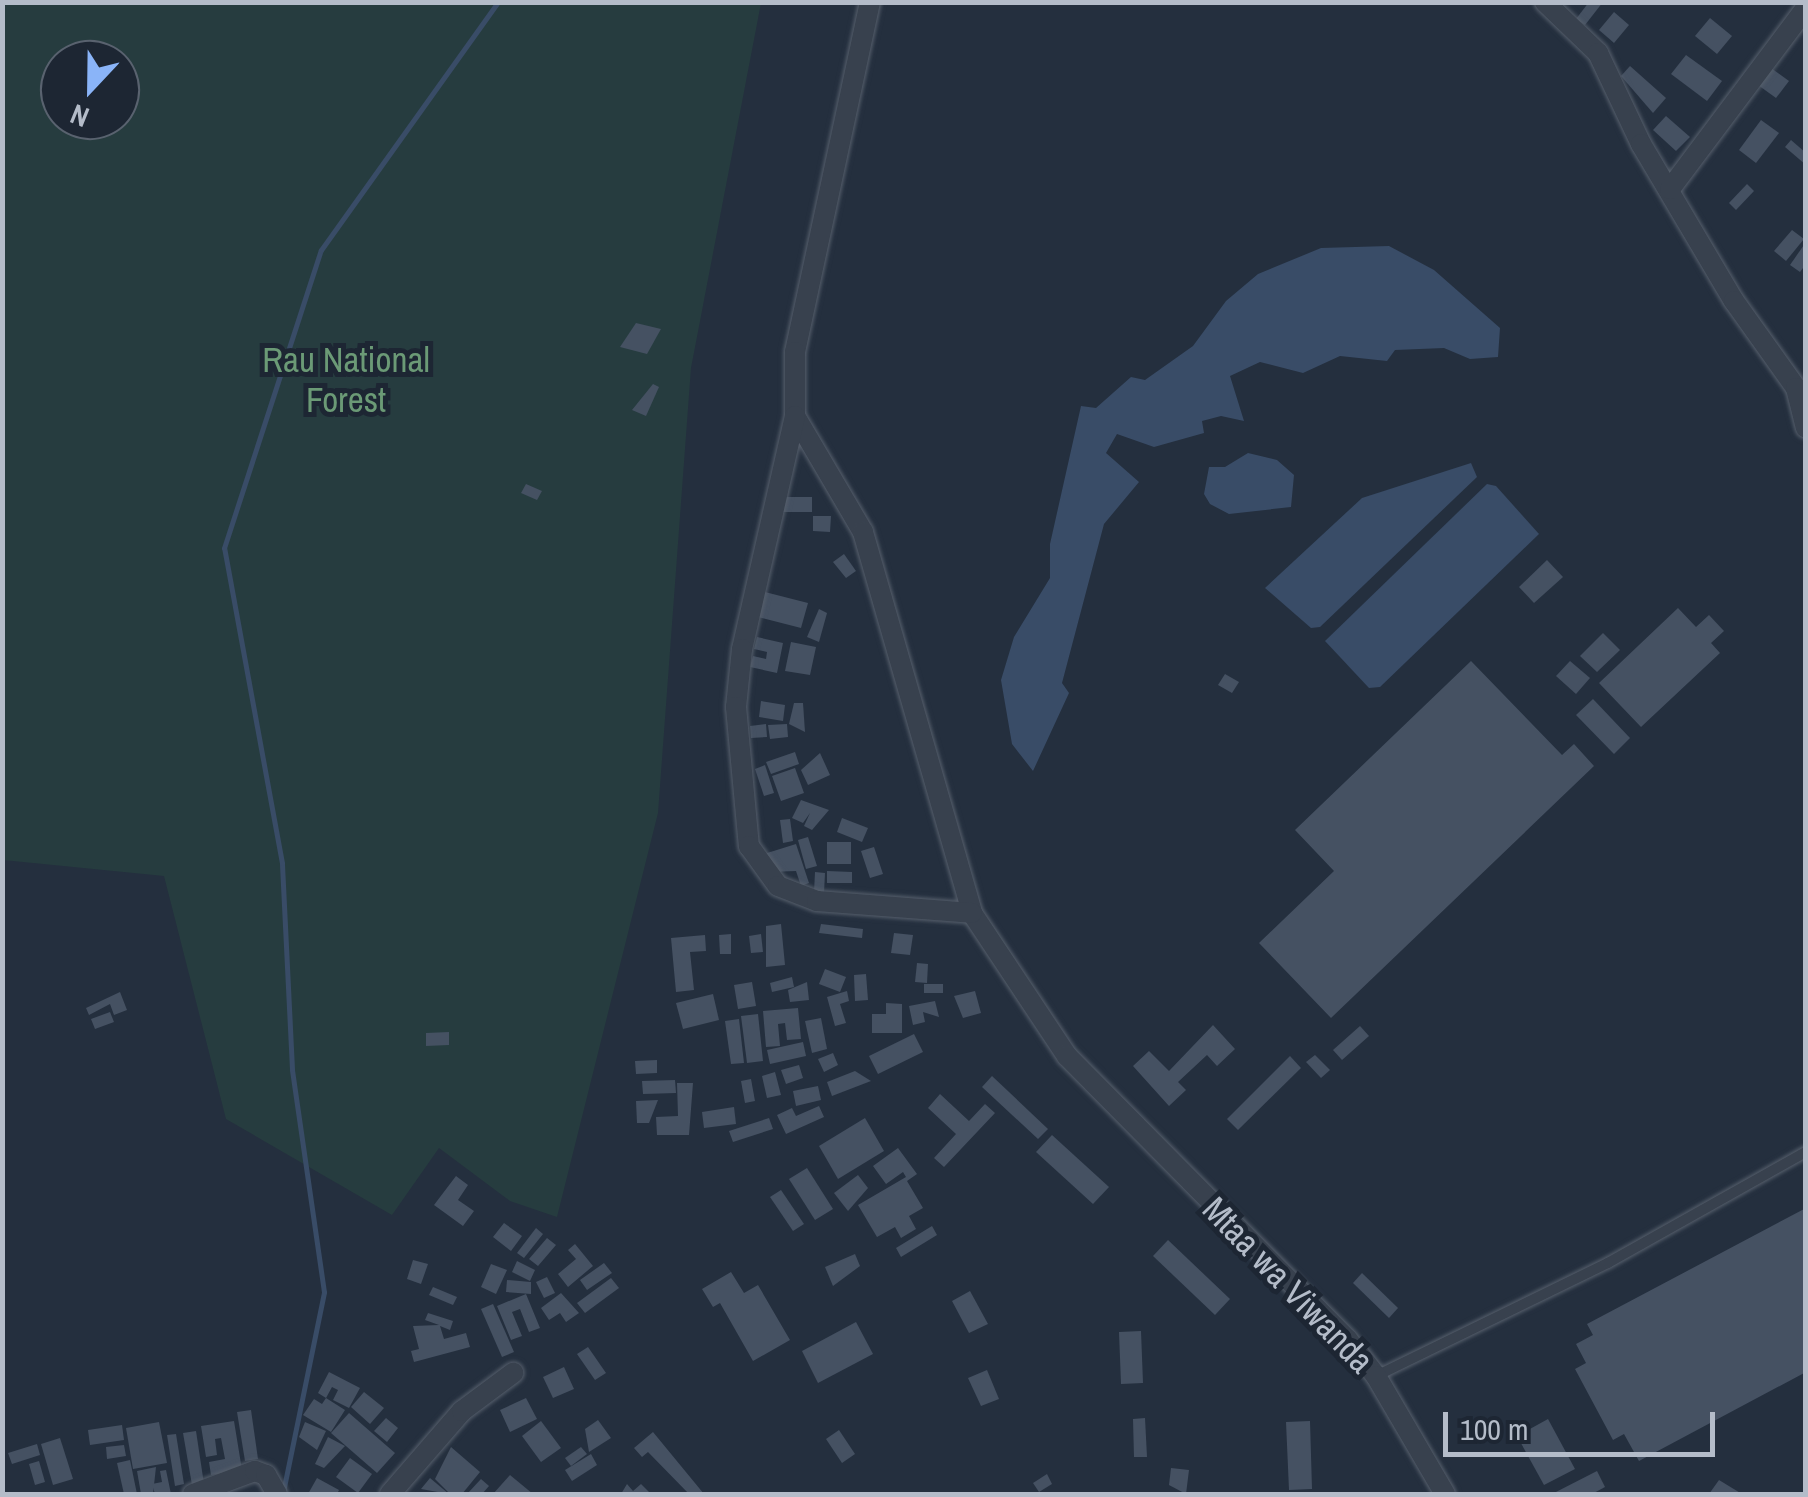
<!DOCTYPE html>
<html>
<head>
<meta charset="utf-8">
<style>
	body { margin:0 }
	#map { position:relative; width:1808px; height:1497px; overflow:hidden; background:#242f3e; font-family:"Archivo Narrow",sans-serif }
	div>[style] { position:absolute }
	.green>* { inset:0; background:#263c3f }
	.water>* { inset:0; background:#394c67 }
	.stream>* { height:5px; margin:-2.5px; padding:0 2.5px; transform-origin:2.5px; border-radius:2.5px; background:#394c67 }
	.building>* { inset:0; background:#455162 }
	.roads { filter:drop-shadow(0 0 2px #565f6c) drop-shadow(0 0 2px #565f6c) }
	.lane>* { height:10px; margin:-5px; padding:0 5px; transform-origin:5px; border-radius:5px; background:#38414e }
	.street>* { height:20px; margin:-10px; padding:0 10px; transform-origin:10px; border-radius:10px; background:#38414e }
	span { translate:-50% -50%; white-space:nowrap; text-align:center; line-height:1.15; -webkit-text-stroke:10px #1d2633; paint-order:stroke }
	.park-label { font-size:35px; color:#6b9a76 }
	.street-label { font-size:35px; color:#b4bcc9 }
	.frame { position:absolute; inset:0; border:5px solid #b4bcc9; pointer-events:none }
	.north { position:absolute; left:40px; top:40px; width:100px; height:100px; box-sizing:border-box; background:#1d2633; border:2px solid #59626f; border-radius:50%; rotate:202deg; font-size:28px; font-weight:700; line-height:40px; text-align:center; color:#b4bcc9 }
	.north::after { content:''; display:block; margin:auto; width:35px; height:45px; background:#8ab4f8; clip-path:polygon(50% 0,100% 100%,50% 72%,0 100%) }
	.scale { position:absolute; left:1443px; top:1412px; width:272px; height:45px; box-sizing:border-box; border:5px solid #b4bcc9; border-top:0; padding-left:12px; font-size:30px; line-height:35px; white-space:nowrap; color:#b4bcc9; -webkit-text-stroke:8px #1d2633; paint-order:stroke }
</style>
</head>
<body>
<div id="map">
	<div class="green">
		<div style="clip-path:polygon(evenodd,2px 3px,761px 3px,691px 368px,658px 813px,557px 1217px,510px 1201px,439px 1148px,392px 1215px,226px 1119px,164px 876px,3px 860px,2px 3px,60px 60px,120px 60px,120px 120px,60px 120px,60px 60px)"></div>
	</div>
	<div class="water">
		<div style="clip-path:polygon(1389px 246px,1434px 270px,1500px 328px,1498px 357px,1470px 359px,1444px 348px,1395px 350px,1387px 361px,1340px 356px,1303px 373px,1260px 362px,1230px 376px,1244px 421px,1221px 416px,1202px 421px,1204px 433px,1154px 447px,1117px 434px,1106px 453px,1139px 482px,1104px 524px,1062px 683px,1069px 693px,1033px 771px,1012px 744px,1001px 680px,1014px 637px,1050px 578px,1050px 544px,1081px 406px,1096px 408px,1131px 377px,1145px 380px,1193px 346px,1226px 301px,1258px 274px,1321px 248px)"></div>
		<div style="clip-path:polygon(1248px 453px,1277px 460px,1294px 475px,1291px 507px,1229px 514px,1210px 504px,1204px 494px,1209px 467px,1225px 467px)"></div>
		<div style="clip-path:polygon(1471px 463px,1477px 477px,1320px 627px,1311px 628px,1265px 588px,1362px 498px)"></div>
		<div style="clip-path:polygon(1487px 484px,1496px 486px,1539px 534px,1380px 687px,1369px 688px,1325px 641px)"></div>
	</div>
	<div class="stream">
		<div style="left:283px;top:1492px;width:204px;rotate:-78.4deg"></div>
		<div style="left:324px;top:1292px;width:225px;rotate:-98.2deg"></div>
		<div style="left:292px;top:1069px;width:206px;rotate:-92.8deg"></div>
		<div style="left:282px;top:863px;width:320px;rotate:-100.4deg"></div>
		<div style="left:224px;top:548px;width:313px;rotate:-72deg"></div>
		<div style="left:321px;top:250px;width:305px;rotate:-54.5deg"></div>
	</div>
	<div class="building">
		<div style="clip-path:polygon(1589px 2px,1603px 2px,1585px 25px,1576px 19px)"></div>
		<div style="clip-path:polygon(1614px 12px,1629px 25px,1614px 43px,1599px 30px)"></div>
		<div style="clip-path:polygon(1710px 18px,1732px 36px,1717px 54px,1695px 36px)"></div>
		<div style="clip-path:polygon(1686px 55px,1722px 81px,1707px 101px,1671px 74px)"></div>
		<div style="clip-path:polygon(1630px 66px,1666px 98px,1653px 113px,1621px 76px)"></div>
		<div style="clip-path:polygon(1771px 68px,1789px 81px,1776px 98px,1758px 85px)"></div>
		<div style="clip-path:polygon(1666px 116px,1690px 137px,1676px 151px,1653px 130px)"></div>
		<div style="clip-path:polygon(1761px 120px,1779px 133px,1756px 163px,1739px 150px)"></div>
		<div style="clip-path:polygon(1791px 140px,1806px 153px,1806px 165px,1785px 147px)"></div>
		<div style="clip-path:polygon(1747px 184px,1754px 191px,1736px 210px,1729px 203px)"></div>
		<div style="clip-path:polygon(1792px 230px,1804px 239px,1786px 261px,1774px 251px)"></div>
		<div style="clip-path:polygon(1806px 242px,1806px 264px,1800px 272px,1790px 265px)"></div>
		<div style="clip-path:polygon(636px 323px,661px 329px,647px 354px,620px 347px)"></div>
		<div style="clip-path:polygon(653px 384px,659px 387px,646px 416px,632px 410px)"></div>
		<div style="clip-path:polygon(526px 484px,542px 491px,537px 500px,521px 493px)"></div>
		<div style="clip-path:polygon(783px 497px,812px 497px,812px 512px,783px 512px)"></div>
		<div style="clip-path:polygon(813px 516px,831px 516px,830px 532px,813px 531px)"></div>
		<div style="clip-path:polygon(844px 554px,856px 571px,846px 578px,833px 562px)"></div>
		<div style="clip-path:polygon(1547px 560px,1563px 577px,1534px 603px,1519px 587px)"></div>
		<div style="clip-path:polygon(761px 591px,808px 603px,801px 628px,754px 616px)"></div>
		<div style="clip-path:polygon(1678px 608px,1696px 627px,1709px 615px,1724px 631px,1711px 643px,1720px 653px,1641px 727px,1599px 683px)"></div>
		<div style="clip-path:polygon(819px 609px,827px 613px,819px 642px,807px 637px)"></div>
		<div style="clip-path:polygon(1603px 633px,1620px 650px,1597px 672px,1580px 656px)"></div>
		<div style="clip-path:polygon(757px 637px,783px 643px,777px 673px,750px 667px,753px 656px,766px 659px,767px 652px,754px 649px)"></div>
		<div style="clip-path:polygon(791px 642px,816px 647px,810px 675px,785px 671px)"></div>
		<div style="clip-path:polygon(1471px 661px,1562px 755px,1574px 744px,1594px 766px,1331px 1018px,1259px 943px,1334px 871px,1295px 830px)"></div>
		<div style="clip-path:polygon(1570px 661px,1590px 678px,1576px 694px,1556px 676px)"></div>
		<div style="clip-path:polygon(1225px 674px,1239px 682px,1232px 693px,1218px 685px)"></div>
		<div style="clip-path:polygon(1593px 699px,1630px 738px,1614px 754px,1576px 715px)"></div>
		<div style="clip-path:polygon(761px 701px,785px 705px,783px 721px,759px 717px)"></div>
		<div style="clip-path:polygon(794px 703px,803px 703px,805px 732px,789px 724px)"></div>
		<div style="clip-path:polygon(766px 724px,767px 737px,751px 738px,750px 726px)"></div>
		<div style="clip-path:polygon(787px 724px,788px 737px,770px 739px,768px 725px)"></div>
		<div style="clip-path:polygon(795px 752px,799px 764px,771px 774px,766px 762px)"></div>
		<div style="clip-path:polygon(820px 753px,830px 775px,808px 785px,801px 770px)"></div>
		<div style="clip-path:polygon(765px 765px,774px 793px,764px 796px,755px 769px)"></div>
		<div style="clip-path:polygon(795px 768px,804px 793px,781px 801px,772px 776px)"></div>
		<div style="clip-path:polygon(801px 800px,829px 810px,812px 830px,804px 826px,810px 813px,803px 823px,792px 818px)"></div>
		<div style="clip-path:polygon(842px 818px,868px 828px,862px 842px,837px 832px)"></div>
		<div style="clip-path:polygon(790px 819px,793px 841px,783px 843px,780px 820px)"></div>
		<div style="clip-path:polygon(808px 837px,817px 866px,806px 869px,798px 840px)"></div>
		<div style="clip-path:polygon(827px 842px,851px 842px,851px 864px,827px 864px)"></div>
		<div style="clip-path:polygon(796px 844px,809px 883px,801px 886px,796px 871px,770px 872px,764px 854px)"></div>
		<div style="clip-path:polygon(874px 847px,883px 874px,870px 878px,861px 851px)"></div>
		<div style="clip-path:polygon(827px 871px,852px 872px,852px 883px,827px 883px)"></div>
		<div style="clip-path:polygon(815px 872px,825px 873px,824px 893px,814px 892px)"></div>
		<div style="clip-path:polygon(781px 924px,785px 965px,766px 967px,766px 926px)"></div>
		<div style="clip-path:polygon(821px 924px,863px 929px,862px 938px,819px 933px)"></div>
		<div style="clip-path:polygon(894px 933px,913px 935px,910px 955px,891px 953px)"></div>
		<div style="clip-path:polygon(731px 934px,731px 954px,720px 954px,719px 935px)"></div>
		<div style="clip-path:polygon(761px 934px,763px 952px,751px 953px,749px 936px)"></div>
		<div style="clip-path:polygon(705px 935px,706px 951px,690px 952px,694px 990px,676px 992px,671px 938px)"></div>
		<div style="clip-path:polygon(917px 963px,928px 964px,927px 983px,915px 982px)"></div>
		<div style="clip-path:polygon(825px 969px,846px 977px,840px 992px,819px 984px)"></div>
		<div style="clip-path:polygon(866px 974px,868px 1000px,855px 1001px,854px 975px)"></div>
		<div style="clip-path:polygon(792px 977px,794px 987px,772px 992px,770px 983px)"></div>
		<div style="clip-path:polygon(752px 982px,756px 1006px,738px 1009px,734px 985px)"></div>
		<div style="clip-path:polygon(807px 982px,809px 1000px,790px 1002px,788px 990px)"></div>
		<div style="clip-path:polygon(924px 984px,943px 984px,943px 993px,924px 993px)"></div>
		<div style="clip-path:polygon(847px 991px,849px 1001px,840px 1004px,846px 1023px,835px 1026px,827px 997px)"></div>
		<div style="clip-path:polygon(975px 991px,981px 1013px,963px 1018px,954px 996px)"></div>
		<div style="clip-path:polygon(120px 992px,127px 1010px,114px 1015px,110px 1004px,89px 1015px,86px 1008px)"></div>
		<div style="clip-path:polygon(713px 994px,719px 1020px,683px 1029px,676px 1003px)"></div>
		<div style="clip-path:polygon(935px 1001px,939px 1017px,923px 1012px,925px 1022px,913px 1025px,909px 1006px)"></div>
		<div style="clip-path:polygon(886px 1003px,902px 1004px,902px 1033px,872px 1033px,872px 1014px,886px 1014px)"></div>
		<div style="clip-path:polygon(798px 1008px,801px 1039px,787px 1040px,785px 1023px,778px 1024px,780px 1046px,766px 1047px,763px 1011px)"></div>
		<div style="clip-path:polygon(110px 1012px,114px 1022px,95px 1029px,91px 1019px)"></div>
		<div style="clip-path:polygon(758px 1014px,763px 1061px,747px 1063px,741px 1016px)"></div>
		<div style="clip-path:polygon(821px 1018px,827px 1049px,812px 1053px,805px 1021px)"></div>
		<div style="clip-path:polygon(739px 1019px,744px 1063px,731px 1064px,725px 1021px)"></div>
		<div style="clip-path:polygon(1213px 1025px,1235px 1049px,1217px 1066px,1207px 1055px,1178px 1082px,1186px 1090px,1169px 1106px,1133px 1066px,1149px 1051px,1169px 1071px)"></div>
		<div style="clip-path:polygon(1360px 1026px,1369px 1036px,1342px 1060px,1333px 1050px)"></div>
		<div style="clip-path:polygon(449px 1032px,449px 1045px,426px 1046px,426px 1033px)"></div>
		<div style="clip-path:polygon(914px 1034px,923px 1052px,878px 1074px,869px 1056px)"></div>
		<div style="clip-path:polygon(803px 1042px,806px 1056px,770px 1064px,767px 1050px)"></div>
		<div style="clip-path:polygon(833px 1053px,838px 1065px,824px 1072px,818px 1059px)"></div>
		<div style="clip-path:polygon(1315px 1055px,1330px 1070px,1321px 1078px,1306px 1062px)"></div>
		<div style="clip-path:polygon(1290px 1056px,1301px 1068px,1238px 1130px,1227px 1119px)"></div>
		<div style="clip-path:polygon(657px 1060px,657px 1073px,636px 1074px,635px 1061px)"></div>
		<div style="clip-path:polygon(799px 1065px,803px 1078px,786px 1084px,781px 1070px)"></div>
		<div style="clip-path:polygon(855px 1071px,871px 1081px,832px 1096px,827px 1082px)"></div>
		<div style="clip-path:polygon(775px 1072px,781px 1095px,767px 1098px,762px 1076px)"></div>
		<div style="clip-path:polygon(992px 1076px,1048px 1129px,1038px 1139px,982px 1087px)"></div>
		<div style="clip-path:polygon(751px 1079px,755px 1101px,745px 1103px,741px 1081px)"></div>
		<div style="clip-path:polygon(675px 1080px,676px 1093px,643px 1094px,642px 1081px)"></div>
		<div style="clip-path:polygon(677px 1083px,693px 1083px,689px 1135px,657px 1135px,656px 1117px,678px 1116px)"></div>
		<div style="clip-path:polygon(818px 1086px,821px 1100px,796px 1106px,793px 1091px)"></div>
		<div style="clip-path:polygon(940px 1094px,969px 1121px,985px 1104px,995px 1113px,944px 1167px,934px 1158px,956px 1134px,928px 1108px)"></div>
		<div style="clip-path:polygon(658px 1100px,649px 1123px,637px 1123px,636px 1101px)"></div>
		<div style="clip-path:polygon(819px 1106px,824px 1117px,786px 1134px,777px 1115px,792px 1108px,796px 1116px)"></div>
		<div style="clip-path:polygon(734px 1107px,736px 1124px,704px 1128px,702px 1112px)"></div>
		<div style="clip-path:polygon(769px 1118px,773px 1129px,733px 1142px,729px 1131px)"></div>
		<div style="clip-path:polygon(865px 1118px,884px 1151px,838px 1179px,819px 1146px)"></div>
		<div style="clip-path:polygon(1052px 1135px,1109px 1187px,1093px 1204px,1036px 1152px)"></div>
		<div style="clip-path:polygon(898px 1148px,917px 1174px,907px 1181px,923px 1208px,909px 1216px,916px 1229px,901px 1238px,895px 1227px,877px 1237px,858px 1205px,906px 1177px,903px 1172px,886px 1184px,873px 1166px)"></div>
		<div style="clip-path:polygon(807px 1168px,833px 1209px,815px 1220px,789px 1179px)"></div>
		<div style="clip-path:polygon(858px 1175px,868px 1188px,848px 1211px,834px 1193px)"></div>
		<div style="clip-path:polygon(456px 1176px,468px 1185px,458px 1200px,474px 1211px,463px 1226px,434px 1205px)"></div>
		<div style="clip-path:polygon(781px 1190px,804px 1224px,793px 1231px,770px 1197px)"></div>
		<div style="clip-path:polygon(1806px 1208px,1806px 1372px,1639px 1461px,1624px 1434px,1613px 1440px,1575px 1369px,1586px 1363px,1576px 1344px,1593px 1335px,1587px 1324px)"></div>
		<div style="clip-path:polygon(504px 1223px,522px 1236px,511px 1251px,493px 1237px)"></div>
		<div style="clip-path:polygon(932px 1226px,937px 1235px,901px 1257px,896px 1248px)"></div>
		<div style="clip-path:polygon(536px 1228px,543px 1234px,524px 1258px,517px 1253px)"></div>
		<div style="clip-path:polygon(547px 1238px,556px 1245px,538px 1266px,529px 1259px)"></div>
		<div style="clip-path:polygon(1168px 1240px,1230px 1299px,1215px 1315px,1153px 1256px)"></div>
		<div style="clip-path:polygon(575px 1244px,593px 1266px,568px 1287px,558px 1274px,576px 1259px,568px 1250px)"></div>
		<div style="clip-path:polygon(855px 1254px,860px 1266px,833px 1286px,825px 1267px)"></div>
		<div style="clip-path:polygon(413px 1260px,428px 1264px,421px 1284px,407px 1279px)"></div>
		<div style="clip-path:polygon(517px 1261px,535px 1270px,530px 1281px,512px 1272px)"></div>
		<div style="clip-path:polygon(604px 1263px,612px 1273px,587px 1290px,580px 1280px)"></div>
		<div style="clip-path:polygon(491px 1264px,507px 1270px,496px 1294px,481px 1287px)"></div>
		<div style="clip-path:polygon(731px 1272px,744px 1293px,758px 1285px,790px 1340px,753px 1361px,720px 1303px,713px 1307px,702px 1289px)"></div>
		<div style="clip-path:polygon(1362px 1273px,1398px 1308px,1389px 1318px,1353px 1283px)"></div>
		<div style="clip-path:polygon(547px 1277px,555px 1293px,544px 1298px,536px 1282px)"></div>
		<div style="clip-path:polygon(611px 1278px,619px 1288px,585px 1313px,577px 1303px)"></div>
		<div style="clip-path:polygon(507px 1280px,531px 1282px,531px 1294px,506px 1292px)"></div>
		<div style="clip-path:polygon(433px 1287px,457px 1297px,453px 1305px,429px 1295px)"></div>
		<div style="clip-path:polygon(970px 1291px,988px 1324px,969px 1333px,952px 1301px)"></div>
		<div style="clip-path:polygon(561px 1293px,579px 1313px,566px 1322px,560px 1313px,549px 1320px,541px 1308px)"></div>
		<div style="clip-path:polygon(526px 1294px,540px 1328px,529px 1332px,520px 1309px,512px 1312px,522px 1336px,511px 1340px,497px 1306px)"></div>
		<div style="clip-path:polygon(493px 1304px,514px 1352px,502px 1357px,481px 1309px)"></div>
		<div style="clip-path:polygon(428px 1313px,453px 1321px,450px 1330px,440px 1326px,444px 1339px,466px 1333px,470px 1347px,414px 1362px,411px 1351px,419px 1349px,413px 1326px,439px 1325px,425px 1320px)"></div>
		<div style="clip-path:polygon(856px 1322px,873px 1354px,818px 1383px,802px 1351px)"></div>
		<div style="clip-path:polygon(1141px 1331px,1143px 1383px,1121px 1384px,1119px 1332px)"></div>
		<div style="clip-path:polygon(588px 1347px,606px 1373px,595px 1380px,577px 1354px)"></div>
		<div style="clip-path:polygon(564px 1367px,574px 1389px,553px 1398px,543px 1377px)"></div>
		<div style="clip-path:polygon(987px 1370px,999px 1399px,981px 1406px,968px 1378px)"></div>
		<div style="clip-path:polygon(329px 1372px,360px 1388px,349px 1408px,333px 1400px,338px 1390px,332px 1387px,326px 1398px,318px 1393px)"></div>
		<div style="clip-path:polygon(364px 1392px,384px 1408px,370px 1424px,351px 1407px)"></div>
		<div style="clip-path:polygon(326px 1398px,345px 1410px,331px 1432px,303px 1415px,314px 1399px,322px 1404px)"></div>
		<div style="clip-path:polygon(526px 1398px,537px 1419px,510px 1432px,500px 1410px)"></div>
		<div style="clip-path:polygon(251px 1410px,258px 1459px,245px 1461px,237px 1412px)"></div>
		<div style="clip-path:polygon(349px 1413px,395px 1453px,377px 1473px,331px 1433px)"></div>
		<div style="clip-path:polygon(386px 1418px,398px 1428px,387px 1442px,374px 1431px)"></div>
		<div style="clip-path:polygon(1145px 1418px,1147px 1457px,1134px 1457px,1133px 1419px)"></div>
		<div style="clip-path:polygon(1548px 1419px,1575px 1469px,1544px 1485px,1517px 1436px)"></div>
		<div style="clip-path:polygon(598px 1420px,611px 1438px,589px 1452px,585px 1429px)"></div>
		<div style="clip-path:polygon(234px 1421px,242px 1470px,211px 1475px,209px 1462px,225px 1459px,221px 1438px,215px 1439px,217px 1455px,206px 1457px,201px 1426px)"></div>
		<div style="clip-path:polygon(541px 1421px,561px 1448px,541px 1462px,522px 1436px)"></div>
		<div style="clip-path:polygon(1310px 1421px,1312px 1489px,1289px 1490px,1286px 1422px)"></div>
		<div style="clip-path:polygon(159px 1422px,167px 1463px,133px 1469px,126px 1428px)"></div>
		<div style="clip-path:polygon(305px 1422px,326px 1431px,317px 1450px,299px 1437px)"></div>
		<div style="clip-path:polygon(122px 1425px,124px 1440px,90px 1445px,88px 1430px)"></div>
		<div style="clip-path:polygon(839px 1430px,855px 1454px,842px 1463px,826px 1439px)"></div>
		<div style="clip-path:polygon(196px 1431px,204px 1484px,192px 1485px,183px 1433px)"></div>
		<div style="clip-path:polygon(653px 1432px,704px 1494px,689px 1494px,648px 1452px,642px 1457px,634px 1448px)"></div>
		<div style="clip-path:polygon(176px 1434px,184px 1484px,175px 1486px,167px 1435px)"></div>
		<div style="clip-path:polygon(328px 1437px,345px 1446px,324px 1468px,315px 1464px)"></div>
		<div style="clip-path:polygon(60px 1438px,73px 1479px,53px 1485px,41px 1444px)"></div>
		<div style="clip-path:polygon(37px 1444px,40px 1455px,12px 1464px,8px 1453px)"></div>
		<div style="clip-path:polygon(124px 1445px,126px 1456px,107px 1459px,106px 1447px)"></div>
		<div style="clip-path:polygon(451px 1447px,480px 1472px,462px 1494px,450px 1494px,435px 1479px)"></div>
		<div style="clip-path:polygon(581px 1447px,587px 1454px,571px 1466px,565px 1458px)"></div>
		<div style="clip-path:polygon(591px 1454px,597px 1465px,572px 1481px,565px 1470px)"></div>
		<div style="clip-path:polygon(350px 1458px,372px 1474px,358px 1493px,336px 1477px)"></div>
		<div style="clip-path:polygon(130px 1460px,137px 1494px,124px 1494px,117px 1463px)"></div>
		<div style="clip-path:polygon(39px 1461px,45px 1482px,35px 1485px,29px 1464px)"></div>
		<div style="clip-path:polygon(156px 1467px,153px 1494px,141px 1494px,137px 1471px)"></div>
		<div style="clip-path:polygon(1171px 1468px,1189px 1470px,1186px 1494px,1169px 1485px)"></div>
		<div style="clip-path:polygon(166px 1470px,171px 1494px,155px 1494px,152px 1484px,162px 1482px,160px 1471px)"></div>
		<div style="clip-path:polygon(1597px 1471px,1605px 1487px,1592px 1494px,1552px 1494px)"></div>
		<div style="clip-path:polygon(1047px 1474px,1052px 1484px,1039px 1492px,1033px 1483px)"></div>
		<div style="clip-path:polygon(510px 1475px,533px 1494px,493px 1494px)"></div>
		<div style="clip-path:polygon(317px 1478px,339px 1490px,337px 1494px,308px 1494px)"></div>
		<div style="clip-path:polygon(430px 1478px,449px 1494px,421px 1489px)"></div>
		<div style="clip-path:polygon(481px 1479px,489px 1486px,482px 1494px,467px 1494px)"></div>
		<div style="clip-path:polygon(1719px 1480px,1742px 1494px,1709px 1494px)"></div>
		<div style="clip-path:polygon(627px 1484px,633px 1491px,641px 1484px,649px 1492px,621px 1494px)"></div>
	</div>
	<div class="roads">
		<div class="lane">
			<div style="left:1376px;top:1376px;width:258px;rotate:-26deg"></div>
			<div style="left:1608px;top:1263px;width:227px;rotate:-29.3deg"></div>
		</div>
		<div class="street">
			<div style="left:870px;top:2px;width:358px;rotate:102.1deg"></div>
			<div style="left:795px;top:352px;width:64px;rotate:90deg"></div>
			<div style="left:795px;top:416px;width:134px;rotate:59.6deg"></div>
			<div style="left:863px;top:532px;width:396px;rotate:74deg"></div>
			<div style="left:972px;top:913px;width:172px;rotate:56.4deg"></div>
			<div style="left:1067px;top:1056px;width:398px;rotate:45.3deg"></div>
			<div style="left:1347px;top:1339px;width:47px;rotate:51.9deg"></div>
			<div style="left:1376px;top:1376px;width:137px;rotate:59.7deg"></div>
			<div style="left:1545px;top:2px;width:74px;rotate:43.9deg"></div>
			<div style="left:1598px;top:53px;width:101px;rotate:64.7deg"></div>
			<div style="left:1641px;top:144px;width:182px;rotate:59.4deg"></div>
			<div style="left:1734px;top:301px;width:107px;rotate:54.5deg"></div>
			<div style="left:1796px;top:388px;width:41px;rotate:76deg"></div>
			<div style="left:1670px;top:189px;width:226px;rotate:-53.1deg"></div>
			<div style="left:795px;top:416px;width:239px;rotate:102.8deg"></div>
			<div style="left:742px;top:649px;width:58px;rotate:95.9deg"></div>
			<div style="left:736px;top:707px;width:140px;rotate:84.7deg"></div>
			<div style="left:749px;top:846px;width:49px;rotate:54.1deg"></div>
			<div style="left:778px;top:886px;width:42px;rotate:21deg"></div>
			<div style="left:817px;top:901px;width:155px;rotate:4.4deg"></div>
			<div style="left:193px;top:1494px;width:66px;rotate:-20.4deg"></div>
			<div style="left:255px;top:1471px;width:12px;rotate:20deg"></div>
			<div style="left:266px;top:1475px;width:22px;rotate:60deg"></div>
			<div style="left:390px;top:1494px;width:110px;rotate:-49.1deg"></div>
			<div style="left:462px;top:1411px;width:64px;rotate:-36.7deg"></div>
		</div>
	</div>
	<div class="park-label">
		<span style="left:346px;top:380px">Rau National<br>Forest</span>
	</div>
	<div class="street-label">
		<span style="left:1288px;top:1285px;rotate:46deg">Mtaa wa Viwanda</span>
	</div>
	<div class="frame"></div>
	<div class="north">N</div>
	<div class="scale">100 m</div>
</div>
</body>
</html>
